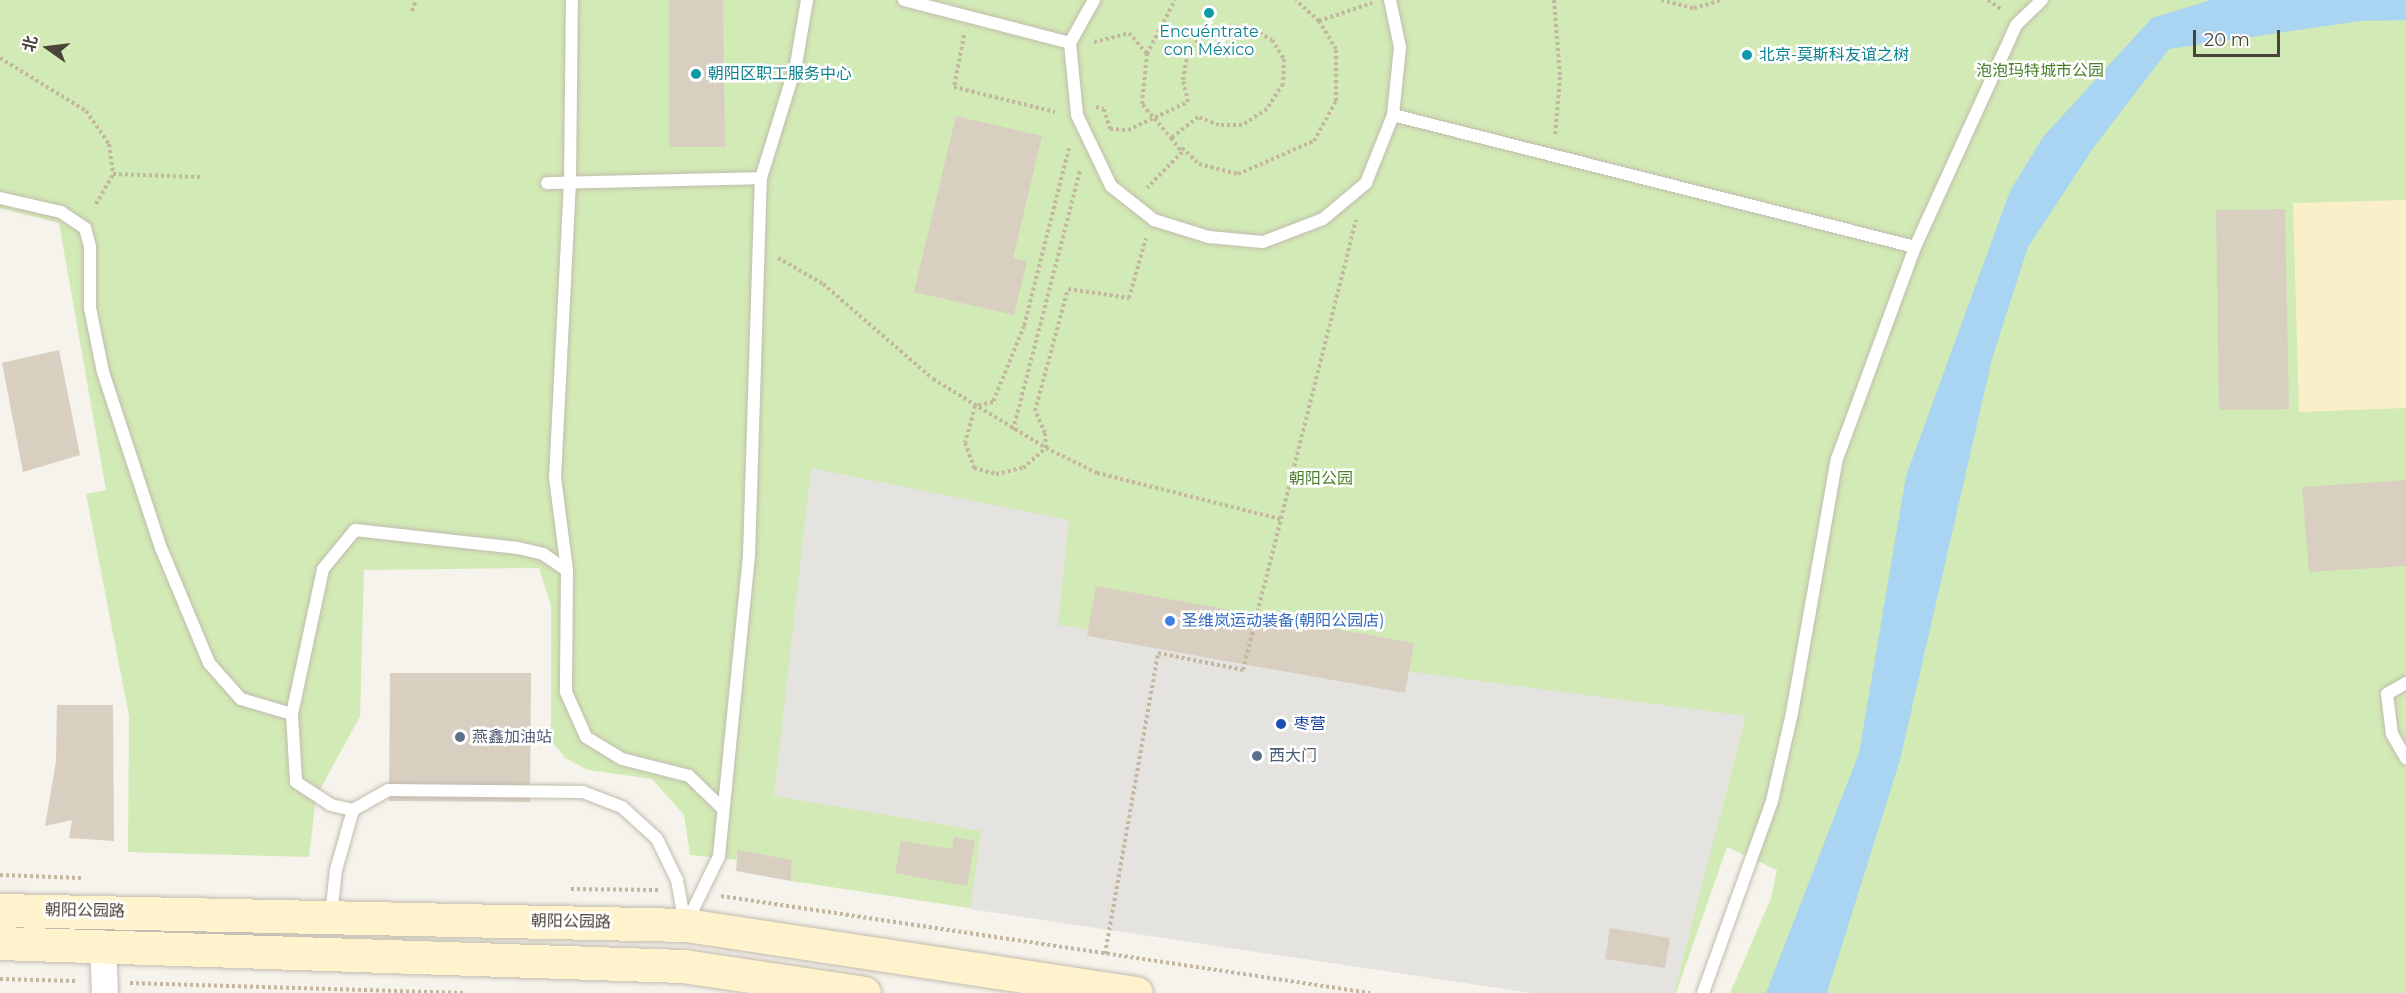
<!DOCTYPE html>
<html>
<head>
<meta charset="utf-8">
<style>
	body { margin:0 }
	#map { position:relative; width:2406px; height:993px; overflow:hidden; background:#f6f3ec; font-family:Montserrat,"Noto Sans SC",sans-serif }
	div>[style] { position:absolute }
	.green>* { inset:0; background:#d2eab5 }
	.sand>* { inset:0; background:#f9efc9 }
	.parking>* { inset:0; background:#e5e3e0 }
	.water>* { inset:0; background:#a9d4f2 }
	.building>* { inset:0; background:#d8cfc1 }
	.round { border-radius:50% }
	.path>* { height:4px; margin-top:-2px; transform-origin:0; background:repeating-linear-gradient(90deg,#c4b79f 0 3px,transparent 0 6px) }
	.roads { filter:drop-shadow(0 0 2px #c2bbae) drop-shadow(0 0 2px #c2bbae) }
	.lane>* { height:12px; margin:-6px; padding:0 6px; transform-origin:6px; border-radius:6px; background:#fff }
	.street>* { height:26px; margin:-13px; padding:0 13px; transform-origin:13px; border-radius:13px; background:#fff }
	.secondary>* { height:33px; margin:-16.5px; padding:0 16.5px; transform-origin:16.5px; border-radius:16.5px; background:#fff3cd }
	.dots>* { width:16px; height:16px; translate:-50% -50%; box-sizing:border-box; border:3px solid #fff; border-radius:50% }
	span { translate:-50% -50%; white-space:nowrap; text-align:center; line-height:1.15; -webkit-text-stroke:5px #fff; paint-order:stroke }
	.culture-label { font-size:16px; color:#0d838f }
	.left { translate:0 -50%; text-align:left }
	.park-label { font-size:16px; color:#4a7f2a }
	.shop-label { font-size:16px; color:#366cbe }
	.transit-label { font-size:16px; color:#164399 }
	.service-label { font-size:16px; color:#4e5e75 }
	.street-label { font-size:16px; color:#4b4439 }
	.north { position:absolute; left:18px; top:18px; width:60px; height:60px; -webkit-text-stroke:4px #fff; paint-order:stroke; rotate:284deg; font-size:16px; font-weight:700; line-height:24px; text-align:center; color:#4b4439 }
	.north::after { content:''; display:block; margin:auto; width:21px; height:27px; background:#4b4439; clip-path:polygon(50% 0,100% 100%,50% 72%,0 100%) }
	.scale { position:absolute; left:2193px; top:30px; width:87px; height:27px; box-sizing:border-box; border:3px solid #4b4439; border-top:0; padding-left:8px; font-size:18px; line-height:21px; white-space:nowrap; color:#4b4439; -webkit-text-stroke:4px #fff; paint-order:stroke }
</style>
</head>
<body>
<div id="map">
	<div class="green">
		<div style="clip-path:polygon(0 0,2406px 0,2406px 993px,1730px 993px,1771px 898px,1777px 870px,1727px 847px,1676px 993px,1532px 993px,791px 881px,792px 860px,739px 851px,737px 860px,690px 855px,684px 815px,652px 779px,588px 770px,565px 758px,551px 740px,551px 606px,539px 568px,364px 570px,360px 716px,316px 797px,309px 857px,128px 852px,129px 716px,86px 494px,106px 490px,59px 223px,0 208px)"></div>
	</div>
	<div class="sand">
		<div style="clip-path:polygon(2406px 200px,2406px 408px,2299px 412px,2293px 203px)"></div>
	</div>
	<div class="parking">
		<div style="clip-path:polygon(811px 468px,1069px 520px,1058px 625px,1746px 716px,1674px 993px,1532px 993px,970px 909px,981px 831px,774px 796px)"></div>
	</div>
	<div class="water">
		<div style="clip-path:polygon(2211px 0,2406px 0,2406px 20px,2360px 21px,2169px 49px,2094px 147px,2028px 247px,1992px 359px,1900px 760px,1827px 993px,1766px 993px,1859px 753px,1906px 476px,2010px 191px,2043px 137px,2152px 18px)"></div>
	</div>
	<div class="building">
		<div style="clip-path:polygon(669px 0,723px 0,725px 147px,669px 147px)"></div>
		<div class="round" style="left:1201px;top:4px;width:16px;height:16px"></div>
		<div style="clip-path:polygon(956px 116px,1042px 136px,1013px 258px,1027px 261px,1014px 315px,914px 292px)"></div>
		<div style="clip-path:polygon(2285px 209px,2289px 409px,2219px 410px,2216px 210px)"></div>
		<div style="clip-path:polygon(59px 350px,80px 455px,23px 472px,2px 363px)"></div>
		<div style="clip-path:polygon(2406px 480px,2406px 566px,2309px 572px,2302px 487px)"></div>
		<div style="clip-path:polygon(1096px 586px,1414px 643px,1405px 693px,1087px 636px)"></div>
		<div style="clip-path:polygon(390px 673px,531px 673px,530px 802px,389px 801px)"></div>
		<div style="clip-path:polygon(57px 705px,113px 705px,114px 841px,69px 838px,72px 820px,45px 826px,56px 761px)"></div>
		<div style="clip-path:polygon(954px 837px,975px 841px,967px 886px,895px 873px,901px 841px,952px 849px)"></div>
		<div style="clip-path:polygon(738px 850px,792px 860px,791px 881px,736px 871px)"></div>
		<div style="clip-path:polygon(1610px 928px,1670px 938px,1665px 968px,1605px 959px)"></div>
	</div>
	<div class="path">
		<div style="left:1554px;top:0;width:77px;rotate:85.5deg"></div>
		<div style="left:1560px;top:77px;width:60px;rotate:94.8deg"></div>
		<div style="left:1661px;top:0;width:34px;rotate:14deg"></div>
		<div style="left:1694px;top:8px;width:29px;rotate:-16deg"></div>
		<div style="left:1988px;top:0;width:17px;rotate:36deg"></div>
		<div style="left:412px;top:11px;width:12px;rotate:-70deg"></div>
		<div style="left:1319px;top:21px;width:56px;rotate:-18.8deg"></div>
		<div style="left:964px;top:35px;width:53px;rotate:100.9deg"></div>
		<div style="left:954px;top:87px;width:104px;rotate:13.9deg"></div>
		<div style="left:1094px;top:42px;width:36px;rotate:-14deg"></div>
		<div style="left:1129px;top:33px;width:28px;rotate:49deg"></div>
		<div style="left:0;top:58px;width:101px;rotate:31.6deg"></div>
		<div style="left:86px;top:111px;width:40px;rotate:55.1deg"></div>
		<div style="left:109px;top:144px;width:30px;rotate:82deg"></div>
		<div style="left:1096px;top:107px;width:8px;rotate:14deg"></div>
		<div style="left:1104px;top:109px;width:21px;rotate:73deg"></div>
		<div style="left:1110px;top:129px;width:18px;rotate:3deg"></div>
		<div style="left:1128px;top:130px;width:66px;rotate:-25deg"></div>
		<div style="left:1188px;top:102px;width:23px;rotate:-103deg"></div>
		<div style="left:1183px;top:80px;width:28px;rotate:-80deg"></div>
		<div style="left:1188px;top:52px;width:23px;rotate:-49deg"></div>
		<div style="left:1203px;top:35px;width:21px;rotate:-19deg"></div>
		<div style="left:1223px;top:28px;width:26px;rotate:-2deg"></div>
		<div style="left:1249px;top:27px;width:26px;rotate:29deg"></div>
		<div style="left:1272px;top:40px;width:22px;rotate:58deg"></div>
		<div style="left:1284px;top:59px;width:25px;rotate:92deg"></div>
		<div style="left:1283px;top:84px;width:30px;rotate:123deg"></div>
		<div style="left:1267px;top:109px;width:30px;rotate:147deg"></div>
		<div style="left:1242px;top:125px;width:23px;rotate:180deg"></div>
		<div style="left:1219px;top:125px;width:22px;rotate:-159deg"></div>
		<div style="left:1198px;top:117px;width:34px;rotate:142deg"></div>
		<div style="left:1171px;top:138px;width:18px;rotate:52deg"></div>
		<div style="left:1182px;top:152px;width:50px;rotate:134.2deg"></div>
		<div style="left:1172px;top:139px;width:46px;rotate:-130.6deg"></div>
		<div style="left:1142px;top:104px;width:50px;rotate:-84.3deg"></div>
		<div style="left:1147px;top:54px;width:61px;rotate:-62.6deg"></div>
		<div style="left:1069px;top:148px;width:184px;rotate:104.2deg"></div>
		<div style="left:1024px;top:326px;width:82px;rotate:112.2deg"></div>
		<div style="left:993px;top:402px;width:18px;rotate:167deg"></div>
		<div style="left:975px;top:406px;width:38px;rotate:105deg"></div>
		<div style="left:965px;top:443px;width:27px;rotate:70deg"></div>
		<div style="left:974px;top:468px;width:23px;rotate:15deg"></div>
		<div style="left:996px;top:474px;width:28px;rotate:-13deg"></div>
		<div style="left:1023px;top:468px;width:30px;rotate:-41deg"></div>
		<div style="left:1046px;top:448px;width:15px;rotate:-94deg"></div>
		<div style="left:1045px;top:433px;width:24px;rotate:-114deg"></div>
		<div style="left:1035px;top:411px;width:126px;rotate:-74.9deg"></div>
		<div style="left:1068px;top:289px;width:62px;rotate:8.4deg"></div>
		<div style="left:1129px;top:298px;width:62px;rotate:-74.2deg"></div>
		<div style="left:1182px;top:148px;width:23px;rotate:43deg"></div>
		<div style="left:1199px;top:164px;width:40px;rotate:14.4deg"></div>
		<div style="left:1238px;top:174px;width:83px;rotate:-23.5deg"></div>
		<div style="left:1314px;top:141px;width:46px;rotate:-61.2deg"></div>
		<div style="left:1336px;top:101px;width:52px;rotate:-90deg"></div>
		<div style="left:1336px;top:49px;width:33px;rotate:-121deg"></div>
		<div style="left:1319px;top:21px;width:31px;rotate:-138deg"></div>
		<div style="left:96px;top:204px;width:34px;rotate:-60deg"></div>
		<div style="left:113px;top:174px;width:87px;rotate:2deg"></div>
		<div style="left:778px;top:258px;width:52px;rotate:30deg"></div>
		<div style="left:823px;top:284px;width:145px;rotate:40.8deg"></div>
		<div style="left:933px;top:379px;width:132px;rotate:31.4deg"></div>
		<div style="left:1046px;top:448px;width:57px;rotate:26.1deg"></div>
		<div style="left:1097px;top:473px;width:189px;rotate:14.1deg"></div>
		<div style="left:1013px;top:430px;width:268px;rotate:-75.5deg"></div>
		<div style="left:0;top:875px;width:81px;rotate:2.1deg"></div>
		<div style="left:571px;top:889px;width:89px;rotate:0.6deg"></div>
		<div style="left:721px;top:896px;width:656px;rotate:8.5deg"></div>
		<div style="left:1105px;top:954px;width:306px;rotate:-80deg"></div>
		<div style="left:1158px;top:653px;width:87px;rotate:11.3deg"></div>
		<div style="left:1243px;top:670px;width:464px;rotate:-75.9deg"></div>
		<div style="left:0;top:979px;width:77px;rotate:1.5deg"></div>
		<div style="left:130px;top:983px;width:335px;rotate:1.7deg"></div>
	</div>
	<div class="roads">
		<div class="lane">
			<div style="left:904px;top:0;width:171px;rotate:14.5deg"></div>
			<div style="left:1094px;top:0;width:49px;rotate:119.2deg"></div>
			<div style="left:1070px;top:43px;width:72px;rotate:84.4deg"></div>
			<div style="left:1077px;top:115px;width:79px;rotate:64.4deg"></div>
			<div style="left:1111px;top:186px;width:55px;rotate:38.3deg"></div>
			<div style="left:1154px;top:220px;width:58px;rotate:17.2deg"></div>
			<div style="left:1209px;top:237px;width:54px;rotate:5.3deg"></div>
			<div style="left:1263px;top:242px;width:64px;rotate:-21deg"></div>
			<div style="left:1323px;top:219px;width:56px;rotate:-39.9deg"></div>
			<div style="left:1366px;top:183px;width:73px;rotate:-68.3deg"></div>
			<div style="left:1393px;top:115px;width:68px;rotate:-84.1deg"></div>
			<div style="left:1400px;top:47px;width:48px;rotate:-102deg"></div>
			<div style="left:1393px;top:115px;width:538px;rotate:14.19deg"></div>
			<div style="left:547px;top:183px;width:214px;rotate:-1.3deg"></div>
			<div style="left:0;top:198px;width:63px;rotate:12.9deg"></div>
			<div style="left:61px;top:212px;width:29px;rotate:34deg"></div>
			<div style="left:85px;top:228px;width:20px;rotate:75deg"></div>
			<div style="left:90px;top:247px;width:61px;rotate:90deg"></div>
			<div style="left:90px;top:308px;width:65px;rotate:78.5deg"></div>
			<div style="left:103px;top:372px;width:185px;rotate:71.8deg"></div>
			<div style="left:161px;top:548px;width:125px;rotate:67.3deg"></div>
			<div style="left:209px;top:663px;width:48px;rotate:48.4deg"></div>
			<div style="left:241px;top:699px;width:53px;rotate:16.4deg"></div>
			<div style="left:292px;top:714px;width:68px;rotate:86.6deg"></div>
			<div style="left:296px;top:782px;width:42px;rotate:33.3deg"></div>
			<div style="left:331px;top:805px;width:23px;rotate:13deg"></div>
			<div style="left:567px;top:570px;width:93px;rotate:-97.4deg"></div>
			<div style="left:555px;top:478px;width:296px;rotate:-87.1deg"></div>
			<div style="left:570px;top:182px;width:182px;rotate:-89.4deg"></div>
			<div style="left:2406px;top:683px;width:22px;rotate:150deg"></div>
			<div style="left:2387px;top:694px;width:40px;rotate:82.9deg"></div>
			<div style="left:2392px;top:734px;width:28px;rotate:60deg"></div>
			<div style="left:292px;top:714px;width:148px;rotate:-77.9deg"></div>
			<div style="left:323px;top:569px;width:50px;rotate:-50.6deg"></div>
			<div style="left:355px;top:530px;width:164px;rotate:6.3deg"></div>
			<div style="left:518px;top:548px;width:26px;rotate:13deg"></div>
			<div style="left:543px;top:554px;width:29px;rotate:34deg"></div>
			<div style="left:567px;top:570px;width:122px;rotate:90.5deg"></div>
			<div style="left:566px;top:692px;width:49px;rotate:66deg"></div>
			<div style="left:586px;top:737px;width:42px;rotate:31.4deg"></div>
			<div style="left:622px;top:759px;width:69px;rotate:14.2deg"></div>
			<div style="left:689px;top:776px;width:46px;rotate:44.1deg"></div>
			<div style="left:331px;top:915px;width:45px;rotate:-83.7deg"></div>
			<div style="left:336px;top:870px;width:62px;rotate:-74.2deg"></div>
			<div style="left:353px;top:810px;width:40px;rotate:-29.7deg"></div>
			<div style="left:388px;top:790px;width:195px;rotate:0.6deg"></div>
			<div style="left:583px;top:792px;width:42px;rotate:21deg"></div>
			<div style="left:622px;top:807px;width:47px;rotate:42.4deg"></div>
			<div style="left:657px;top:839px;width:46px;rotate:64deg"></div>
			<div style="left:677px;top:880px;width:45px;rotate:79.7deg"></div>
			<div style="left:687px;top:922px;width:73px;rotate:-64.1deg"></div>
			<div style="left:719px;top:856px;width:302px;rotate:-84.3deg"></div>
			<div style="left:749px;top:555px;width:377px;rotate:-88.2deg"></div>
			<div style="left:761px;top:178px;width:118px;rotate:-72.8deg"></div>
			<div style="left:796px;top:65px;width:66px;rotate:-80.4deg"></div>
			<div style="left:1703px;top:993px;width:204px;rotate:-70.2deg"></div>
			<div style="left:1772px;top:801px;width:90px;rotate:-77.2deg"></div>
			<div style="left:1792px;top:713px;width:258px;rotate:-80deg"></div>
			<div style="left:1837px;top:459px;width:226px;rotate:-69.8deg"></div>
			<div style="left:1915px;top:247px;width:244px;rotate:-65.5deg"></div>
			<div style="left:2016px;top:25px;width:36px;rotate:-44deg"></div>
		</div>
		<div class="street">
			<div style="left:103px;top:947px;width:46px;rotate:87.5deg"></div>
		</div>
		<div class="secondary">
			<div style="left:0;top:910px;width:686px;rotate:1.25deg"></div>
			<div style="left:686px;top:925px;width:455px;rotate:8.6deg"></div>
			<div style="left:0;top:943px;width:684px;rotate:1.93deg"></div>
			<div style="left:684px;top:966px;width:182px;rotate:8.5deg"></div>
		</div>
	</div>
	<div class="dots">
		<div style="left:1209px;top:13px;background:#0f9aa8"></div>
		<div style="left:1747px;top:55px;background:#0f9aa8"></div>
		<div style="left:696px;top:74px;background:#0f9aa8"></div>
		<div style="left:1170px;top:621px;background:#3f7fe0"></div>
		<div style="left:1281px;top:724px;background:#1a4fb4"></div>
		<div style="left:460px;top:737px;background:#5c6f8a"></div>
		<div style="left:1257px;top:756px;background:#5c6f8a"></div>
	</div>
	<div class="culture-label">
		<span style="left:1209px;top:41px">Encuéntrate<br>con México</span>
		<span class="left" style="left:1759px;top:55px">北京-莫斯科友谊之树</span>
		<span class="left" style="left:708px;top:74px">朝阳区职工服务中心</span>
	</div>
	<div class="park-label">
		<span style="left:2040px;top:71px">泡泡玛特城市公园</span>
		<span style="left:1321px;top:479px">朝阳公园</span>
	</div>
	<div class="shop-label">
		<span class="left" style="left:1182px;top:621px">圣维岚运动装备(朝阳公园店)</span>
	</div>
	<div class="transit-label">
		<span class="left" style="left:1294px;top:724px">枣营</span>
	</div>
	<div class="service-label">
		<span class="left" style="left:472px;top:737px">燕鑫加油站</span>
		<span class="left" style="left:1269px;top:756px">西大门</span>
	</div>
	<div class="street-label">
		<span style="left:85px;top:911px;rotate:1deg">朝阳公园路</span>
		<span style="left:571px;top:922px;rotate:1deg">朝阳公园路</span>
	</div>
	<div class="north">北</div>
	<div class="scale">20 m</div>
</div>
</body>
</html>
